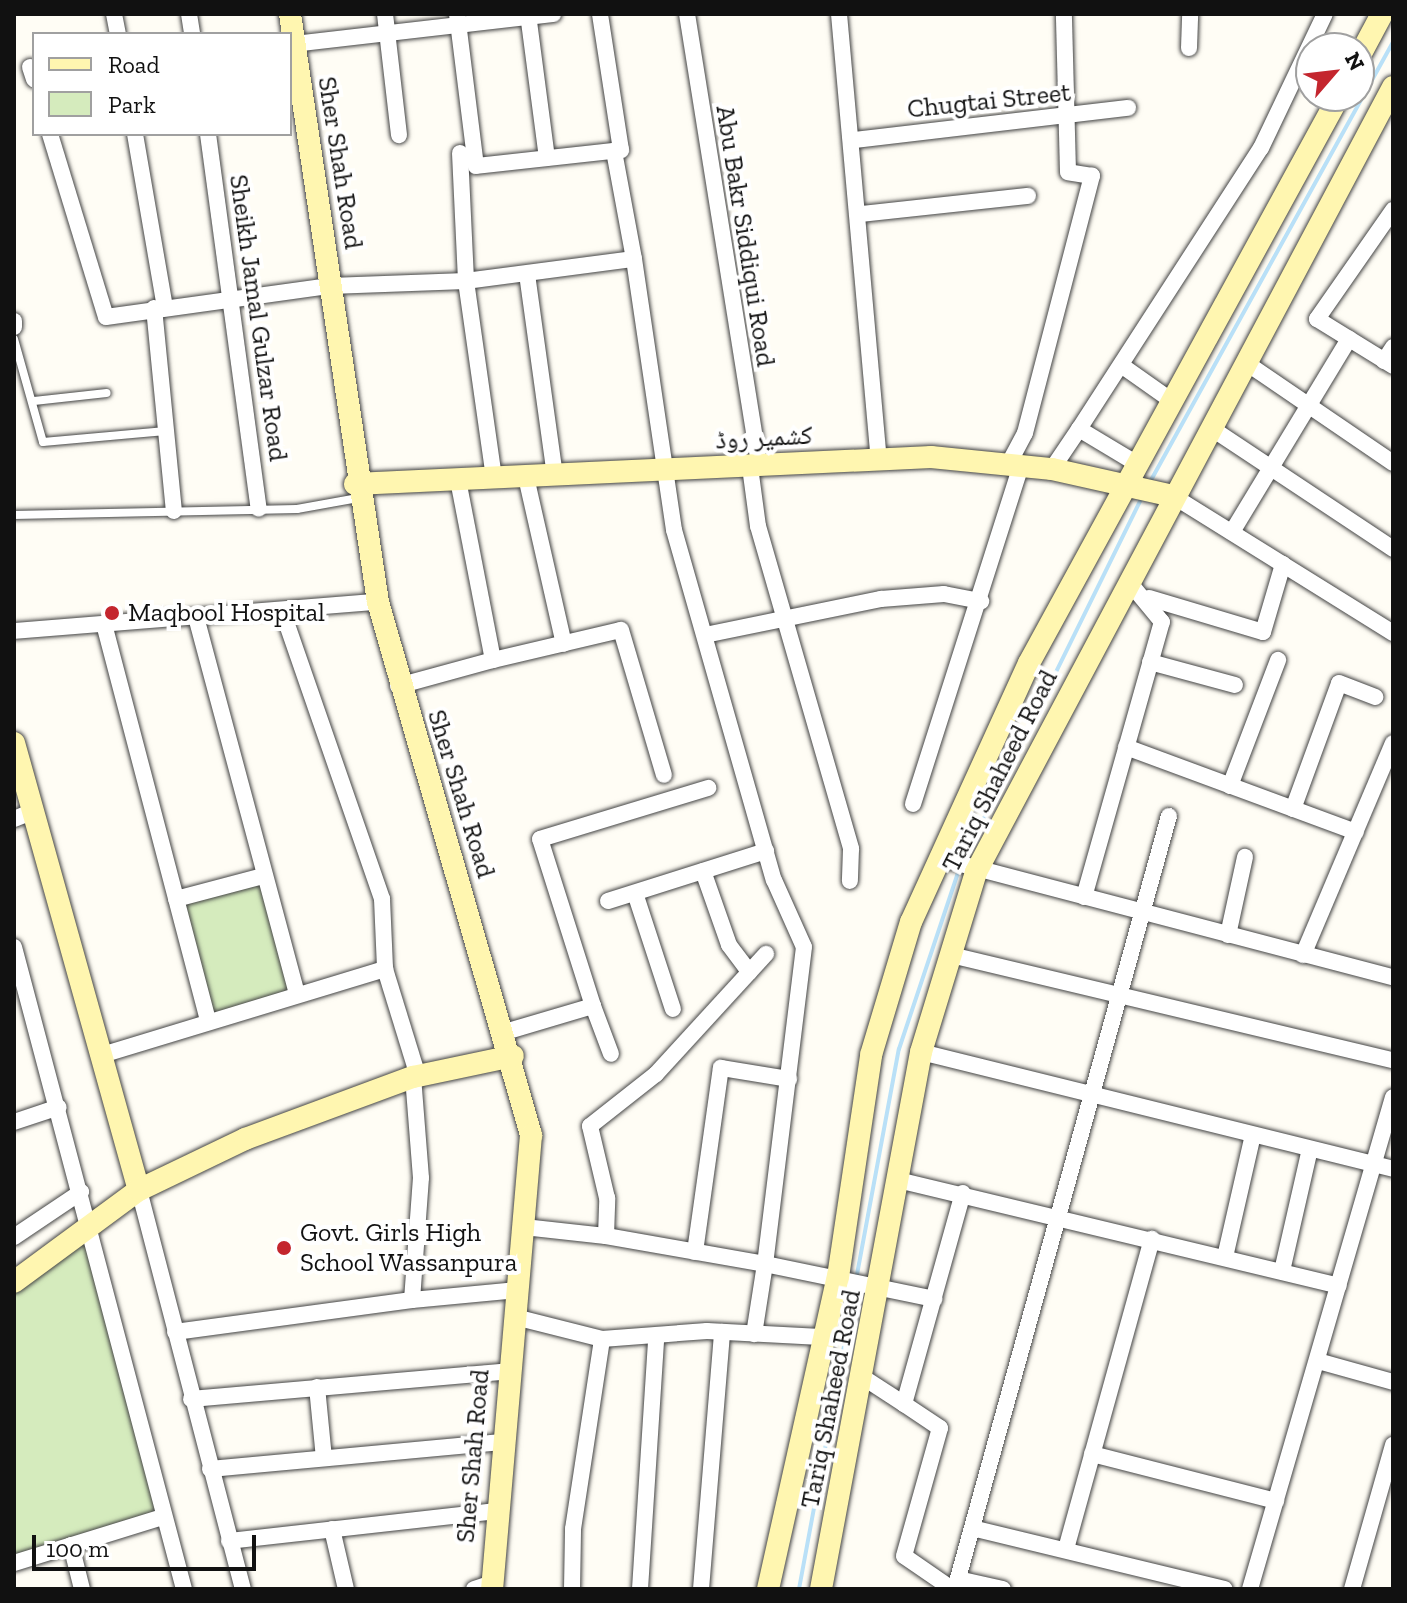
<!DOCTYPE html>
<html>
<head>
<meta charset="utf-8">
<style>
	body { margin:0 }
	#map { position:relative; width:1407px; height:1603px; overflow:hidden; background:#fffdf5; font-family:"Zilla Slab","Noto Naskh Arabic",serif }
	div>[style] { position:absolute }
	.green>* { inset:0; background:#d5ebbd }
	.stream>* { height:4px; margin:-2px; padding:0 2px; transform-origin:2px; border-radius:2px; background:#b9e0f7 }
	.roads { filter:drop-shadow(0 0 2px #444) drop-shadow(0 0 2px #444) }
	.lane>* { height:8px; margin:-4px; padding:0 4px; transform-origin:4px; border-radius:4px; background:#fff }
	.street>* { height:16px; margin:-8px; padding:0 8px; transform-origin:8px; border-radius:8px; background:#fff }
	.secondary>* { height:22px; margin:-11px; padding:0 11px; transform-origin:11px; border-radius:11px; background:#fff6b0 }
	.dots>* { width:22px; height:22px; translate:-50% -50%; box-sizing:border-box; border:4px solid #fff; border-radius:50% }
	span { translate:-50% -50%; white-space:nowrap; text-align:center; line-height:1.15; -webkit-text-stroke:8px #fff; paint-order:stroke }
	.street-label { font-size:26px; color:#111 }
	.poi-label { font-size:26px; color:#111 }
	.left { translate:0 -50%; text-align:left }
	.frame { position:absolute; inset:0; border:16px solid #111; pointer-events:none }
	.legend { position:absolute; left:32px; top:32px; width:260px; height:104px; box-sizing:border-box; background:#fff; border:2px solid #a0a0a0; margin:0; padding:10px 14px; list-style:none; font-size:24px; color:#111 }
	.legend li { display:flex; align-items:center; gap:16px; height:40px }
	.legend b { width:40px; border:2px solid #a0a0a0 }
	.north { position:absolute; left:1295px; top:32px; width:80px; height:80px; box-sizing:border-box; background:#fff; border:2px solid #a0a0a0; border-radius:50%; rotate:62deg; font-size:22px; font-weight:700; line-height:32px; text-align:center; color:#111 }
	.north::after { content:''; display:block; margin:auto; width:28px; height:36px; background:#c4262e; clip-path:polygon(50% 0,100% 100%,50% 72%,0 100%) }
	.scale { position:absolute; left:32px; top:1535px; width:224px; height:36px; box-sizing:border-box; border:4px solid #111; border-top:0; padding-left:10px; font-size:24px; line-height:28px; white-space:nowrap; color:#111; -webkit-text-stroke:6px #fff; paint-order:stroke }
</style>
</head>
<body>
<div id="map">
	<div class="green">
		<div style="clip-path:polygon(263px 876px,297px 994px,208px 1021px,176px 899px)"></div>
		<div style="clip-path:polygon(89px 1235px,163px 1517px,14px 1563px,14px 1291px)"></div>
	</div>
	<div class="stream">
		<div style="left:1150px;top:482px;width:503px;rotate:-61.09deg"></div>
		<div style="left:964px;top:859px;width:403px;rotate:-63.8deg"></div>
		<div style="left:856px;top:1280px;width:235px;rotate:-79.5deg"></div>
		<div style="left:899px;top:1049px;width:192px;rotate:-71.5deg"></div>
		<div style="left:799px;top:1589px;width:306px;rotate:-79.5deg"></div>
	</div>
	<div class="roads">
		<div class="lane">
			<div style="left:14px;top:339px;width:107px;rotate:74.3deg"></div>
			<div style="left:43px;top:442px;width:123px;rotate:-5.1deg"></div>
			<div style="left:34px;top:401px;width:73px;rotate:-6.3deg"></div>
			<div style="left:14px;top:515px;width:283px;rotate:-1.2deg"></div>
			<div style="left:297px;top:509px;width:62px;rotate:-10.2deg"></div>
		</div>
		<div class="street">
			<div style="left:114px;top:14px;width:20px;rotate:79deg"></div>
			<div style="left:189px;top:14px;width:20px;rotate:81deg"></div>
			<div style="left:385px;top:14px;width:122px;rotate:83.4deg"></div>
			<div style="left:457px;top:14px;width:153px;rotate:82.9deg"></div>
			<div style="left:476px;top:166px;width:146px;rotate:-6.3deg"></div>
			<div style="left:621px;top:150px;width:138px;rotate:-98.8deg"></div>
			<div style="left:528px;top:14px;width:145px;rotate:82.5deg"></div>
			<div style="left:687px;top:14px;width:458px;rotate:80.9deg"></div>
			<div style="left:839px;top:14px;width:447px;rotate:84.9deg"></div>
			<div style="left:294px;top:44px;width:261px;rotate:-6.6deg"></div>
			<div style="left:1189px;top:48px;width:34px;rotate:-88deg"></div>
			<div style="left:30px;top:67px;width:13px;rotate:72deg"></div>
			<div style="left:50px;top:134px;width:191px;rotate:73deg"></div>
			<div style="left:106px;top:317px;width:226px;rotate:-7.9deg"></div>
			<div style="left:330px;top:286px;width:136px;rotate:-2.1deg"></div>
			<div style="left:466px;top:281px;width:169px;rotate:-7.5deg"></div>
			<div style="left:634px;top:259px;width:110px;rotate:-100.5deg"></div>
			<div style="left:135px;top:134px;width:176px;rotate:80.2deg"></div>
			<div style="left:208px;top:134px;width:378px;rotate:82.3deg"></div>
			<div style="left:854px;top:140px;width:276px;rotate:-6.7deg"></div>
			<div style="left:460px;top:153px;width:128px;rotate:87.3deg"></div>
			<div style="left:466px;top:281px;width:199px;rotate:81.9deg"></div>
			<div style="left:1393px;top:210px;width:133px;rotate:124.9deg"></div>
			<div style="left:1317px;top:319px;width:89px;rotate:31.7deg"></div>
			<div style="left:861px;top:214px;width:168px;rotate:-6.2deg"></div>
			<div style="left:634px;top:259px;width:274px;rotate:81.6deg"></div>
			<div style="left:674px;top:530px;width:364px;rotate:74.1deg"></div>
			<div style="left:774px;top:880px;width:73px;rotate:65.9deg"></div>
			<div style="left:804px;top:947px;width:319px;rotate:97deg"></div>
			<div style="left:765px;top:1264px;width:173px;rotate:11.7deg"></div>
			<div style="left:527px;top:274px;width:204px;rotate:82.1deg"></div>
			<div style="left:154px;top:308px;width:204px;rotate:84.4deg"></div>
			<div style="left:14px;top:321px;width:6px;rotate:90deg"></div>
			<div style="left:1384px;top:361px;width:17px;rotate:-57deg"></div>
			<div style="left:1245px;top:362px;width:179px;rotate:34.3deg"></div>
			<div style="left:1121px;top:365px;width:62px;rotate:35.2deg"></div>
			<div style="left:1211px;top:428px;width:219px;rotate:33.6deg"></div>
			<div style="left:1079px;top:429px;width:335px;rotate:-57.1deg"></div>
			<div style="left:1261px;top:148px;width:148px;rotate:-64.5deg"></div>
			<div style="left:1008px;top:465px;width:36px;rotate:-62deg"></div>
			<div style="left:1025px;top:433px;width:266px;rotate:-75.4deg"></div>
			<div style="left:1092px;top:176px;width:24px;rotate:-171deg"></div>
			<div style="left:1068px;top:172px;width:158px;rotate:-91.5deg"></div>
			<div style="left:750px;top:467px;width:60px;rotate:82.3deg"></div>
			<div style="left:758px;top:526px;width:336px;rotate:73.9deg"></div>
			<div style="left:851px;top:849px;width:32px;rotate:92deg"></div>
			<div style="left:1052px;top:469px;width:48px;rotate:-56deg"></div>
			<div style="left:1079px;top:429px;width:70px;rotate:31deg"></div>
			<div style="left:526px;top:477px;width:171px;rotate:77.2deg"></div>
			<div style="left:1173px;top:496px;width:259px;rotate:31.9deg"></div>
			<div style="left:1232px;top:532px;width:226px;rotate:-58.8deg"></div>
			<div style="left:1149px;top:598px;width:119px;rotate:16.6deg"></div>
			<div style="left:1263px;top:632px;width:71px;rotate:-73.6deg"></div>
			<div style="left:282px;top:610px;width:306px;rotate:70.9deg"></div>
			<div style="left:382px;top:899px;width:70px;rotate:87.5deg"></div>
			<div style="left:385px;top:969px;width:112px;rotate:72.9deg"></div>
			<div style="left:196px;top:617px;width:390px;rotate:75deg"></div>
			<div style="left:104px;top:624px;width:410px;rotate:75.3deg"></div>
			<div style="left:14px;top:631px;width:365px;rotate:-4.6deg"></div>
			<div style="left:705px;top:635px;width:180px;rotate:-11.6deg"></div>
			<div style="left:881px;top:599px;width:63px;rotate:-4.5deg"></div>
			<div style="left:944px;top:594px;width:38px;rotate:11deg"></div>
			<div style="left:493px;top:660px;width:131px;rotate:-13.2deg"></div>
			<div style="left:621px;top:630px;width:151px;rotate:73.5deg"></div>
			<div style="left:1150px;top:662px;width:88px;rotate:15.1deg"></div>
			<div style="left:398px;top:686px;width:98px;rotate:-15.3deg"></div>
			<div style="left:493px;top:660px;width:183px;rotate:-101deg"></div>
			<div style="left:1126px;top:747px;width:245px;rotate:20.3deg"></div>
			<div style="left:1230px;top:786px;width:135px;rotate:-69.1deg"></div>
			<div style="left:913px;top:804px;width:355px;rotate:-72.3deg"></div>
			<div style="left:1293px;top:809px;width:134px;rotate:-69.9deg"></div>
			<div style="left:1339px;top:683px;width:39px;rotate:21deg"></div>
			<div style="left:14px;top:819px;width:22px;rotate:-22deg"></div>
			<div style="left:938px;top:858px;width:470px;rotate:14.7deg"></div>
			<div style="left:703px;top:871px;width:78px;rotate:70.6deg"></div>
			<div style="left:729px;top:945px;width:34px;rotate:53deg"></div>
			<div style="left:635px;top:893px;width:122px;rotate:71.9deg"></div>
			<div style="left:1084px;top:897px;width:286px;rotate:-74.2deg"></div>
			<div style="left:1162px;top:622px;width:52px;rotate:-129.5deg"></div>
			<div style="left:176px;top:899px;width:90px;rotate:-14.8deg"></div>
			<div style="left:608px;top:901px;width:166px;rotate:-17.6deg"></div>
			<div style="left:1228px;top:935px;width:80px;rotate:-77.7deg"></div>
			<div style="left:14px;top:947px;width:664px;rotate:75.17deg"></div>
			<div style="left:951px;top:955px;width:454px;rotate:13.4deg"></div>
			<div style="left:1303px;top:955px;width:230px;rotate:-67deg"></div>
			<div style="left:593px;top:1006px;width:175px;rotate:-107.6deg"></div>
			<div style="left:540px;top:839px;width:176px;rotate:-16.9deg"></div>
			<div style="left:505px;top:1032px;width:92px;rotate:-16.5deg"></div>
			<div style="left:593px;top:1006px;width:51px;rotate:69.4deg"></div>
			<div style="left:921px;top:1052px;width:486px;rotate:13.9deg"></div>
			<div style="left:105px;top:1054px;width:293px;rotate:-16.9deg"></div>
			<div style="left:14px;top:1122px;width:47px;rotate:-18.4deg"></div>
			<div style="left:902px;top:1181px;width:449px;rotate:13.5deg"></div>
			<div style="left:139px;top:1190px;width:412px;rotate:75.4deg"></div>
			<div style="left:524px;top:1227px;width:82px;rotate:6.3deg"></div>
			<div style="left:606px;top:1236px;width:38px;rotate:-88deg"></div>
			<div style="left:607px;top:1198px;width:74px;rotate:-103.3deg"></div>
			<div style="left:590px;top:1126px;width:84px;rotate:-38.2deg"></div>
			<div style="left:656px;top:1074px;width:163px;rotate:-47.5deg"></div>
			<div style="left:606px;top:1236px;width:161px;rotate:10deg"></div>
			<div style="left:765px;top:1264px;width:71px;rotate:98.9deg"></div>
			<div style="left:14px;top:1237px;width:81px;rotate:-33.9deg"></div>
			<div style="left:695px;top:1252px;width:186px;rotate:-82deg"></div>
			<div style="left:721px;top:1068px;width:69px;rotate:9.2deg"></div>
			<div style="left:1225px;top:1257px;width:125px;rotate:-77.1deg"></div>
			<div style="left:1282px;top:1271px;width:125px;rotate:-77.1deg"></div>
			<div style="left:412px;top:1300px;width:106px;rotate:-5.4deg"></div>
			<div style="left:515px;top:1317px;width:90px;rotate:14.2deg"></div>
			<div style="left:602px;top:1339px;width:105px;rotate:-4.4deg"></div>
			<div style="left:707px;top:1331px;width:114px;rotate:3deg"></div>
			<div style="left:175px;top:1332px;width:239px;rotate:-7.7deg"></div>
			<div style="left:412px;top:1300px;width:122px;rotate:-85.8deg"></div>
			<div style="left:421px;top:1178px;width:101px;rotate:-94.5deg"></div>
			<div style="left:1318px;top:1361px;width:78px;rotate:15.6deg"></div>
			<div style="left:864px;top:1378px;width:48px;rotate:33deg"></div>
			<div style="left:317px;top:1387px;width:71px;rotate:84.4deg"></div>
			<div style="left:191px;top:1399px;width:319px;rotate:-5deg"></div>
			<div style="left:1092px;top:1454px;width:190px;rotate:14.3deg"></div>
			<div style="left:210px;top:1469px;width:293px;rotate:-5.3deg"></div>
			<div style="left:972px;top:1528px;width:260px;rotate:13.6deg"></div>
			<div style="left:332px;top:1529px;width:62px;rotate:76.9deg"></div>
			<div style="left:229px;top:1541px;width:268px;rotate:-6.4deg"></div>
			<div style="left:71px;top:1545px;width:45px;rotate:76deg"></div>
			<div style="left:1066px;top:1549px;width:322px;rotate:-74.5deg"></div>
			<div style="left:14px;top:1563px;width:156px;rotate:-17.2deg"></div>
			<div style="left:958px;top:1579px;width:46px;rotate:12.5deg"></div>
			<div style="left:474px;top:1589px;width:19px;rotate:-18deg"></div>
			<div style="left:572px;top:1589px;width:60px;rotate:-89deg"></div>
			<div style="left:573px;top:1529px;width:192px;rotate:-81.3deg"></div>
			<div style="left:640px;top:1589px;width:251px;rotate:-86.3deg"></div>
			<div style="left:701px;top:1589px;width:258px;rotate:-85.3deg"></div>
			<div style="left:952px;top:1589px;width:58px;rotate:-145.5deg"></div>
			<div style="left:904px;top:1556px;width:133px;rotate:-74.3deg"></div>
			<div style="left:940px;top:1428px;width:43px;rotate:-146.3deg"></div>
			<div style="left:904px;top:1404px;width:219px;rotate:-74.4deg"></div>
			<div style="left:955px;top:1589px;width:802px;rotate:-74.53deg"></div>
			<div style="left:1250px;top:1589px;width:512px;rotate:-73.79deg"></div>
			<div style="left:1352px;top:1589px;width:150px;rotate:-74.1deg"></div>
		</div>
		<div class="secondary">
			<div style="left:290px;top:14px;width:595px;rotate:81.49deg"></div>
			<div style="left:378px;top:602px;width:555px;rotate:73.98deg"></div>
			<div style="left:531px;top:1135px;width:456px;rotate:94.9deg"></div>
			<div style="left:1359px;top:57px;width:49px;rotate:-61.9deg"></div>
			<div style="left:355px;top:484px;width:577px;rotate:-2.68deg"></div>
			<div style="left:931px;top:457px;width:122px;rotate:5.7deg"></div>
			<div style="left:1052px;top:469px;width:124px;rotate:12.6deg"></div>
			<div style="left:14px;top:743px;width:464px;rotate:74.4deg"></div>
			<div style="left:14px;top:1282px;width:155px;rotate:-36.4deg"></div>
			<div style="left:139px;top:1190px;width:118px;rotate:-25.7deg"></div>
			<div style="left:245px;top:1139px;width:179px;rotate:-20.3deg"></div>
			<div style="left:413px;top:1077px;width:102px;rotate:-11.9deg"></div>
			<div style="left:768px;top:1589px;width:320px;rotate:-77.4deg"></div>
			<div style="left:838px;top:1277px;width:224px;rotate:-81.5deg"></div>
			<div style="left:871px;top:1055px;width:139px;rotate:-73.3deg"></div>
			<div style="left:911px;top:922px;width:285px;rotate:-65.5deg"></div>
			<div style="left:1029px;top:663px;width:646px;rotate:-61.33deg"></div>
			<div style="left:821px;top:1589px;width:546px;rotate:-79.45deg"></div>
			<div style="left:921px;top:1052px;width:188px;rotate:-73deg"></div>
			<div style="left:976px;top:872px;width:889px;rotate:-62.02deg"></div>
		</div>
	</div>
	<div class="dots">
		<div style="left:112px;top:613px;background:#c4262e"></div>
		<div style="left:284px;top:1248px;background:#c4262e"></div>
	</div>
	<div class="street-label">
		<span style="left:989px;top:101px;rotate:-6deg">Chugtai Street</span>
		<span style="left:340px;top:163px;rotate:81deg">Sher Shah Road</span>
		<span style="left:745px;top:236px;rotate:81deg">Abu Bakr Siddiqui Road</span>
		<span style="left:258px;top:318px;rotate:82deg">Sheikh Jamal Gulzar Road</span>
		<span style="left:764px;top:438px;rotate:-3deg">کشمیر روڈ</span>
		<span style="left:1000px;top:771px;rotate:-63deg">Tariq Shaheed Road</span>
		<span style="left:461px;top:794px;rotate:73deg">Sher Shah Road</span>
		<span style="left:831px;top:1399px;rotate:-79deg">Tariq Shaheed Road</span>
		<span style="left:473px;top:1456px;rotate:-85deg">Sher Shah Road</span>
	</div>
	<div class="poi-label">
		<span class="left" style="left:128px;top:613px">Maqbool Hospital</span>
		<span class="left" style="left:300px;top:1248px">Govt. Girls High<br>School Wassanpura</span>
	</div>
	<div class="frame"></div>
	<ul class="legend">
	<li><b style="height:10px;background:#fff6b0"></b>Road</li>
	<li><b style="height:22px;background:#d5ebbd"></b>Park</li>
	</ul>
	<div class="north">N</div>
	<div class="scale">100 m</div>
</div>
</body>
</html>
